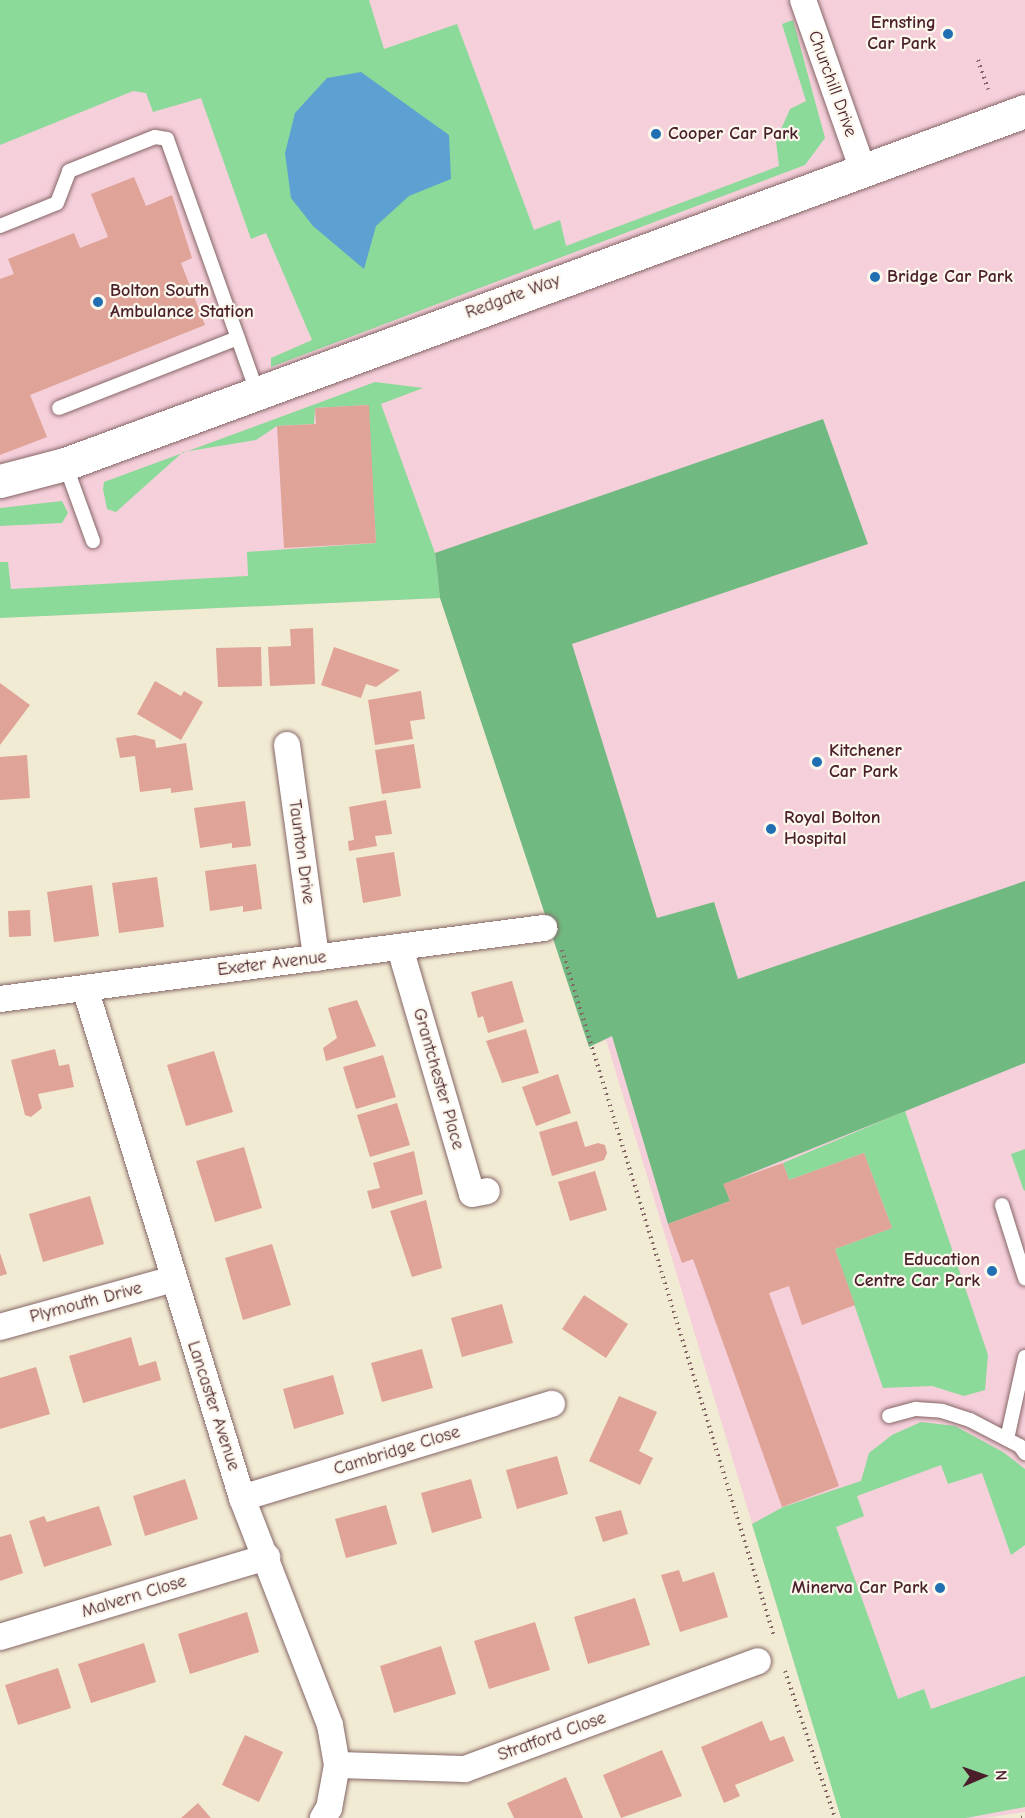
<!DOCTYPE html>
<html>
<head>
<meta charset="utf-8">
<style>
	body { margin:0 }
	#map { position:relative; width:1025px; height:1818px; overflow:hidden; background:#f2ebd3; font-family:"Comic Neue",sans-serif }
	div>[style] { position:absolute }
	.built>* { inset:0; background:#f5cfda }
	.green>* { inset:0; background:#8bda99 }
	.forest>* { inset:0; background:#70ba81 }
	.water>* { inset:0; background:#5da1d2 }
	.building>* { inset:0; background:#dfa397 }
	.path>* { height:4px; margin-top:-2px; transform-origin:0; background:repeating-linear-gradient(90deg,#856666 0 1.5px,transparent 0 6px) }
	.roads { filter:drop-shadow(0 0 2px #856666) drop-shadow(0 0 2px #856666) }
	.service>* { height:14px; margin:-7px; padding:0 7px; transform-origin:7px; border-radius:7px; background:#fff }
	.minor>* { height:26px; margin:-13px; padding:0 13px; transform-origin:13px; border-radius:13px; background:#fff }
	.tertiary>* { height:33px; margin:-16.5px; padding:0 16.5px; transform-origin:16.5px; border-radius:16.5px; background:#fff }
	.dots>* { width:16px; height:16px; translate:-50% -50%; box-sizing:border-box; border:3px solid #fbf7ec; border-radius:50% }
	span { translate:-50% -50%; white-space:nowrap; text-align:center; line-height:1.15; -webkit-text-stroke:4.5px #fbf7ec; paint-order:stroke }
	.poi-label { font-size:18px; color:#4a1f2b; font-weight:700 }
	.right { translate:-100% -50%; text-align:right }
	.left { translate:0 -50%; text-align:left }
	.street-label { font-size:18px; color:#4a1f2b }
	.north { position:absolute; left:953px; top:1746px; width:60px; height:60px; -webkit-text-stroke:4px #fbf7ec; paint-order:stroke; rotate:88deg; font-size:16px; font-weight:700; line-height:24px; text-align:center; color:#4a1f2b }
	.north::after { content:''; display:block; margin:auto; width:21px; height:27px; background:#4a1f2b; clip-path:polygon(50% 0,100% 100%,50% 72%,0 100%) }
</style>
</head>
<body>
<div id="map">
	<div class="built">
		<div style="clip-path:polygon(0 0,1025px 0,1025px 1812px,985px 1818px,841px 1818px,606px 1040px,589px 1047px,440px 598px,0 618px)"></div>
	</div>
	<div class="green">
		<div style="clip-path:polygon(0 0,369px 0,384px 49px,457px 24px,534px 230px,560px 220px,566px 246px,779px 166px,776px 141px,790px 109px,806px 101px,782px 24px,793px 20px,825px 138px,805px 165px,271px 367px,271px 358px,312px 340px,266px 233px,251px 239px,201px 98px,153px 112px,146px 93px,133px 91px,0 145px)"></div>
		<div style="clip-path:polygon(375px 382px,423px 388px,381px 404px,435px 553px,440px 598px,0 618px,0 562px,8px 562px,11px 589px,248px 576px,247px 552px,376px 543px,368px 405px,315px 408px,314px 424px,277px 426px,256px 440px,183px 452px,116px 512px,107px 509px,103px 489px,104px 482px)"></div>
		<div style="clip-path:polygon(62px 501px,68px 513px,62px 523px,0 526px,0 508px)"></div>
		<div style="clip-path:polygon(905px 1111px,988px 1355px,985px 1390px,964px 1396px,932px 1386px,883px 1388px,835px 1249px,892px 1228px,864px 1153px,789px 1180px,783px 1163px)"></div>
		<div style="clip-path:polygon(1025px 1149px,1025px 1190px,1024px 1191px,1011px 1154px)"></div>
		<div style="clip-path:polygon(921px 1422px,955px 1426px,1003px 1452px,1025px 1469px,1025px 1545px,1011px 1555px,982px 1473px,948px 1484px,941px 1465px,857px 1496px,864px 1516px,836px 1527px,898px 1699px,924px 1689px,931px 1709px,1025px 1676px,1025px 1807px,966px 1818px,841px 1818px,752px 1524px,783px 1507px,861px 1481px,869px 1453px,892px 1435px)"></div>
	</div>
	<div class="forest">
		<div style="clip-path:polygon(823px 419px,868px 544px,572px 644px,657px 918px,714px 902px,738px 979px,1025px 881px,1025px 1063px,724px 1184px,730px 1201px,668px 1224px,612px 1036px,589px 1047px,440px 598px,435px 553px)"></div>
	</div>
	<div class="water">
		<div style="clip-path:polygon(361px 72px,449px 135px,451px 179px,409px 196px,376px 226px,364px 269px,313px 226px,291px 198px,285px 153px,295px 113px,327px 78px)"></div>
	</div>
	<div class="building">
		<div style="clip-path:polygon(134px 177px,146px 206px,172px 195px,192px 258px,181px 263px,205px 325px,30px 395px,47px 437px,0 455px,0 279px,14px 274px,8px 259px,74px 233px,80px 248px,108px 237px,91px 194px)"></div>
		<div style="clip-path:polygon(369px 405px,376px 543px,284px 548px,277px 426px,316px 424px,315px 408px)"></div>
		<div style="clip-path:polygon(313px 628px,315px 684px,270px 686px,268px 647px,291px 646px,290px 629px)"></div>
		<div style="clip-path:polygon(261px 647px,262px 686px,218px 687px,216px 648px)"></div>
		<div style="clip-path:polygon(334px 647px,400px 670px,376px 687px,366px 684px,361px 698px,321px 685px)"></div>
		<div style="clip-path:polygon(155px 681px,181px 696px,184px 691px,203px 702px,181px 740px,137px 714px)"></div>
		<div style="clip-path:polygon(0 683px,30px 705px,0 745px)"></div>
		<div style="clip-path:polygon(421px 691px,425px 719px,410px 721px,413px 739px,375px 745px,368px 700px)"></div>
		<div style="clip-path:polygon(135px 735px,155px 740px,156px 748px,186px 743px,193px 790px,171px 793px,171px 788px,140px 792px,135px 756px,120px 758px,116px 738px)"></div>
		<div style="clip-path:polygon(414px 744px,421px 788px,382px 794px,375px 750px)"></div>
		<div style="clip-path:polygon(27px 755px,30px 798px,0 800px,0 757px)"></div>
		<div style="clip-path:polygon(386px 800px,392px 834px,375px 836px,377px 846px,349px 851px,348px 841px,354px 840px,349px 807px)"></div>
		<div style="clip-path:polygon(245px 801px,251px 846px,232px 848px,232px 843px,200px 848px,194px 808px)"></div>
		<div style="clip-path:polygon(394px 852px,401px 896px,363px 903px,356px 858px)"></div>
		<div style="clip-path:polygon(256px 864px,262px 909px,243px 912px,243px 906px,210px 911px,205px 871px)"></div>
		<div style="clip-path:polygon(157px 877px,164px 927px,119px 933px,112px 883px)"></div>
		<div style="clip-path:polygon(92px 885px,99px 936px,54px 942px,47px 892px)"></div>
		<div style="clip-path:polygon(30px 910px,31px 936px,9px 937px,8px 911px)"></div>
		<div style="clip-path:polygon(512px 981px,524px 1022px,488px 1033px,483px 1016px,478px 1018px,471px 992px)"></div>
		<div style="clip-path:polygon(357px 1000px,376px 1046px,326px 1061px,323px 1048px,337px 1038px,328px 1008px)"></div>
		<div style="clip-path:polygon(526px 1029px,539px 1073px,502px 1083px,486px 1041px)"></div>
		<div style="clip-path:polygon(55px 1049px,59px 1066px,69px 1064px,74px 1087px,38px 1094px,42px 1108px,31px 1117px,25px 1115px,11px 1060px)"></div>
		<div style="clip-path:polygon(214px 1051px,233px 1112px,186px 1126px,167px 1065px)"></div>
		<div style="clip-path:polygon(383px 1055px,396px 1097px,356px 1109px,343px 1067px)"></div>
		<div style="clip-path:polygon(558px 1074px,571px 1113px,536px 1126px,522px 1087px)"></div>
		<div style="clip-path:polygon(397px 1103px,410px 1145px,370px 1157px,357px 1115px)"></div>
		<div style="clip-path:polygon(577px 1121px,585px 1147px,598px 1143px,605px 1145px,607px 1153px,604px 1160px,552px 1176px,539px 1132px)"></div>
		<div style="clip-path:polygon(244px 1147px,262px 1208px,215px 1222px,196px 1161px)"></div>
		<div style="clip-path:polygon(414px 1151px,423px 1194px,372px 1209px,367px 1191px,380px 1188px,373px 1163px)"></div>
		<div style="clip-path:polygon(864px 1153px,892px 1228px,835px 1249px,855px 1305px,802px 1325px,789px 1286px,769px 1293px,839px 1486px,782px 1507px,693px 1259px,682px 1263px,668px 1224px,730px 1201px,723px 1184px,783px 1163px,789px 1180px)"></div>
		<div style="clip-path:polygon(595px 1171px,607px 1210px,570px 1221px,558px 1182px)"></div>
		<div style="clip-path:polygon(90px 1196px,104px 1244px,43px 1262px,29px 1214px)"></div>
		<div style="clip-path:polygon(426px 1200px,442px 1268px,412px 1277px,390px 1211px)"></div>
		<div style="clip-path:polygon(272px 1244px,291px 1305px,243px 1320px,225px 1258px)"></div>
		<div style="clip-path:polygon(0 1253px,7px 1274px,0 1276px)"></div>
		<div style="clip-path:polygon(584px 1295px,628px 1324px,606px 1358px,562px 1329px)"></div>
		<div style="clip-path:polygon(502px 1304px,513px 1343px,462px 1357px,451px 1318px)"></div>
		<div style="clip-path:polygon(131px 1337px,139px 1366px,156px 1361px,161px 1380px,83px 1403px,69px 1356px)"></div>
		<div style="clip-path:polygon(422px 1349px,433px 1388px,382px 1402px,371px 1363px)"></div>
		<div style="clip-path:polygon(36px 1367px,50px 1414px,0 1429px,0 1378px)"></div>
		<div style="clip-path:polygon(333px 1375px,344px 1414px,294px 1429px,283px 1389px)"></div>
		<div style="clip-path:polygon(619px 1396px,657px 1412px,639px 1451px,653px 1458px,640px 1485px,589px 1461px)"></div>
		<div style="clip-path:polygon(557px 1456px,568px 1494px,517px 1509px,506px 1470px)"></div>
		<div style="clip-path:polygon(185px 1479px,198px 1519px,145px 1536px,133px 1496px)"></div>
		<div style="clip-path:polygon(471px 1479px,482px 1518px,432px 1533px,421px 1493px)"></div>
		<div style="clip-path:polygon(386px 1505px,397px 1544px,346px 1558px,335px 1519px)"></div>
		<div style="clip-path:polygon(99px 1506px,112px 1545px,44px 1567px,29px 1521px,44px 1516px,47px 1522px)"></div>
		<div style="clip-path:polygon(621px 1510px,628px 1534px,603px 1542px,595px 1517px)"></div>
		<div style="clip-path:polygon(11px 1534px,23px 1573px,0 1581px,0 1537px)"></div>
		<div style="clip-path:polygon(679px 1570px,683px 1582px,714px 1572px,728px 1617px,680px 1632px,661px 1575px)"></div>
		<div style="clip-path:polygon(635px 1598px,650px 1645px,588px 1664px,574px 1617px)"></div>
		<div style="clip-path:polygon(247px 1612px,259px 1652px,190px 1674px,178px 1634px)"></div>
		<div style="clip-path:polygon(535px 1622px,550px 1670px,489px 1689px,474px 1641px)"></div>
		<div style="clip-path:polygon(144px 1643px,156px 1682px,91px 1703px,78px 1664px)"></div>
		<div style="clip-path:polygon(441px 1646px,456px 1694px,394px 1713px,380px 1666px)"></div>
		<div style="clip-path:polygon(58px 1668px,71px 1708px,18px 1725px,5px 1685px)"></div>
		<div style="clip-path:polygon(762px 1721px,770px 1741px,784px 1736px,794px 1761px,735px 1785px,740px 1796px,724px 1803px,701px 1747px)"></div>
		<div style="clip-path:polygon(245px 1735px,283px 1752px,259px 1802px,222px 1785px)"></div>
		<div style="clip-path:polygon(662px 1750px,682px 1796px,621px 1818px,603px 1775px)"></div>
		<div style="clip-path:polygon(566px 1777px,583px 1818px,514px 1818px,507px 1803px)"></div>
		<div style="clip-path:polygon(198px 1803px,211px 1818px,181px 1818px)"></div>
	</div>
	<div class="path">
		<div style="left:978px;top:60px;width:31px;rotate:71deg"></div>
		<div style="left:562px;top:950px;width:718px;rotate:72.83deg"></div>
		<div style="left:785px;top:1671px;width:155px;rotate:71.2deg"></div>
		<div style="left:1021px;top:1818px;width:4px;rotate:-14deg"></div>
	</div>
	<div class="roads">
		<div class="service">
			<div style="left:0;top:226px;width:61px;rotate:-22deg"></div>
			<div style="left:57px;top:203px;width:34px;rotate:-69deg"></div>
			<div style="left:69px;top:171px;width:92px;rotate:-21.6deg"></div>
			<div style="left:155px;top:137px;width:12px;rotate:9deg"></div>
			<div style="left:167px;top:139px;width:269px;rotate:70.4deg"></div>
			<div style="left:59px;top:408px;width:192px;rotate:-21.4deg"></div>
			<div style="left:65px;top:464px;width:82px;rotate:70deg"></div>
			<div style="left:1002px;top:1205px;width:77px;rotate:72.5deg"></div>
			<div style="left:889px;top:1416px;width:28px;rotate:-15deg"></div>
			<div style="left:916px;top:1409px;width:26px;rotate:4deg"></div>
			<div style="left:942px;top:1411px;width:29px;rotate:18deg"></div>
			<div style="left:970px;top:1420px;width:56px;rotate:27.5deg"></div>
			<div style="left:1020px;top:1446px;width:9px;rotate:54deg"></div>
			<div style="left:1007px;top:1439px;width:84px;rotate:-77.6deg"></div>
		</div>
		<div class="minor">
			<div style="left:803px;top:0;width:178px;rotate:70.6deg"></div>
			<div style="left:287px;top:745px;width:215px;rotate:82.2deg"></div>
			<div style="left:400px;top:948px;width:256px;rotate:73.7deg"></div>
			<div style="left:472px;top:1194px;width:15px;rotate:-11deg"></div>
			<div style="left:85px;top:988px;width:534px;rotate:72.89deg"></div>
			<div style="left:242px;top:1498px;width:243px;rotate:68.8deg"></div>
			<div style="left:330px;top:1725px;width:41px;rotate:80.1deg"></div>
			<div style="left:337px;top:1765px;width:44px;rotate:100.5deg"></div>
			<div style="left:329px;top:1808px;width:12px;rotate:121deg"></div>
			<div style="left:0;top:999px;width:549px;rotate:-7.44deg"></div>
			<div style="left:0;top:1327px;width:180px;rotate:-15.5deg"></div>
			<div style="left:242px;top:1498px;width:324px;rotate:-16.9deg"></div>
			<div style="left:0;top:1637px;width:279px;rotate:-16.7deg"></div>
			<div style="left:337px;top:1765px;width:128px;rotate:1.8deg"></div>
			<div style="left:465px;top:1769px;width:312px;rotate:-20.2deg"></div>
		</div>
		<div class="tertiary">
			<div style="left:0;top:481px;width:67px;rotate:-14.7deg"></div>
			<div style="left:65px;top:464px;width:1023px;rotate:-20.19deg"></div>
		</div>
	</div>
	<div class="dots">
		<div style="left:948px;top:34px;background:#1f6fb2"></div>
		<div style="left:656px;top:134px;background:#1f6fb2"></div>
		<div style="left:875px;top:277px;background:#1f6fb2"></div>
		<div style="left:98px;top:302px;background:#1f6fb2"></div>
		<div style="left:817px;top:762px;background:#1f6fb2"></div>
		<div style="left:771px;top:829px;background:#1f6fb2"></div>
		<div style="left:992px;top:1271px;background:#1f6fb2"></div>
		<div style="left:940px;top:1588px;background:#1f6fb2"></div>
	</div>
	<div class="poi-label">
		<span class="right" style="left:936px;top:34px">Ernsting<br>Car Park</span>
		<span class="left" style="left:668px;top:134px">Cooper Car Park</span>
		<span class="left" style="left:887px;top:277px">Bridge Car Park</span>
		<span class="left" style="left:110px;top:302px">Bolton South<br>Ambulance Station</span>
		<span class="left" style="left:829px;top:762px">Kitchener<br>Car Park</span>
		<span class="left" style="left:784px;top:829px">Royal Bolton<br>Hospital</span>
		<span class="right" style="left:980px;top:1271px">Education<br>Centre Car Park</span>
		<span class="right" style="left:928px;top:1588px">Minerva Car Park</span>
	</div>
	<div class="street-label">
		<span style="left:832px;top:84px;rotate:70deg">Churchill Drive</span>
		<span style="left:513px;top:297px;rotate:-20deg">Redgate Way</span>
		<span style="left:301px;top:852px;rotate:82deg">Taunton Drive</span>
		<span style="left:272px;top:964px;rotate:-7deg">Exeter Avenue</span>
		<span style="left:438px;top:1079px;rotate:74deg">Grantchester Place</span>
		<span style="left:86px;top:1303px;rotate:-15deg">Plymouth Drive</span>
		<span style="left:213px;top:1406px;rotate:72deg">Lancaster Avenue</span>
		<span style="left:397px;top:1451px;rotate:-17deg">Cambridge Close</span>
		<span style="left:134px;top:1597px;rotate:-17deg">Malvern Close</span>
		<span style="left:552px;top:1737px;rotate:-20deg">Stratford Close</span>
	</div>
	<div class="north">N</div>
</div>
</body>
</html>
